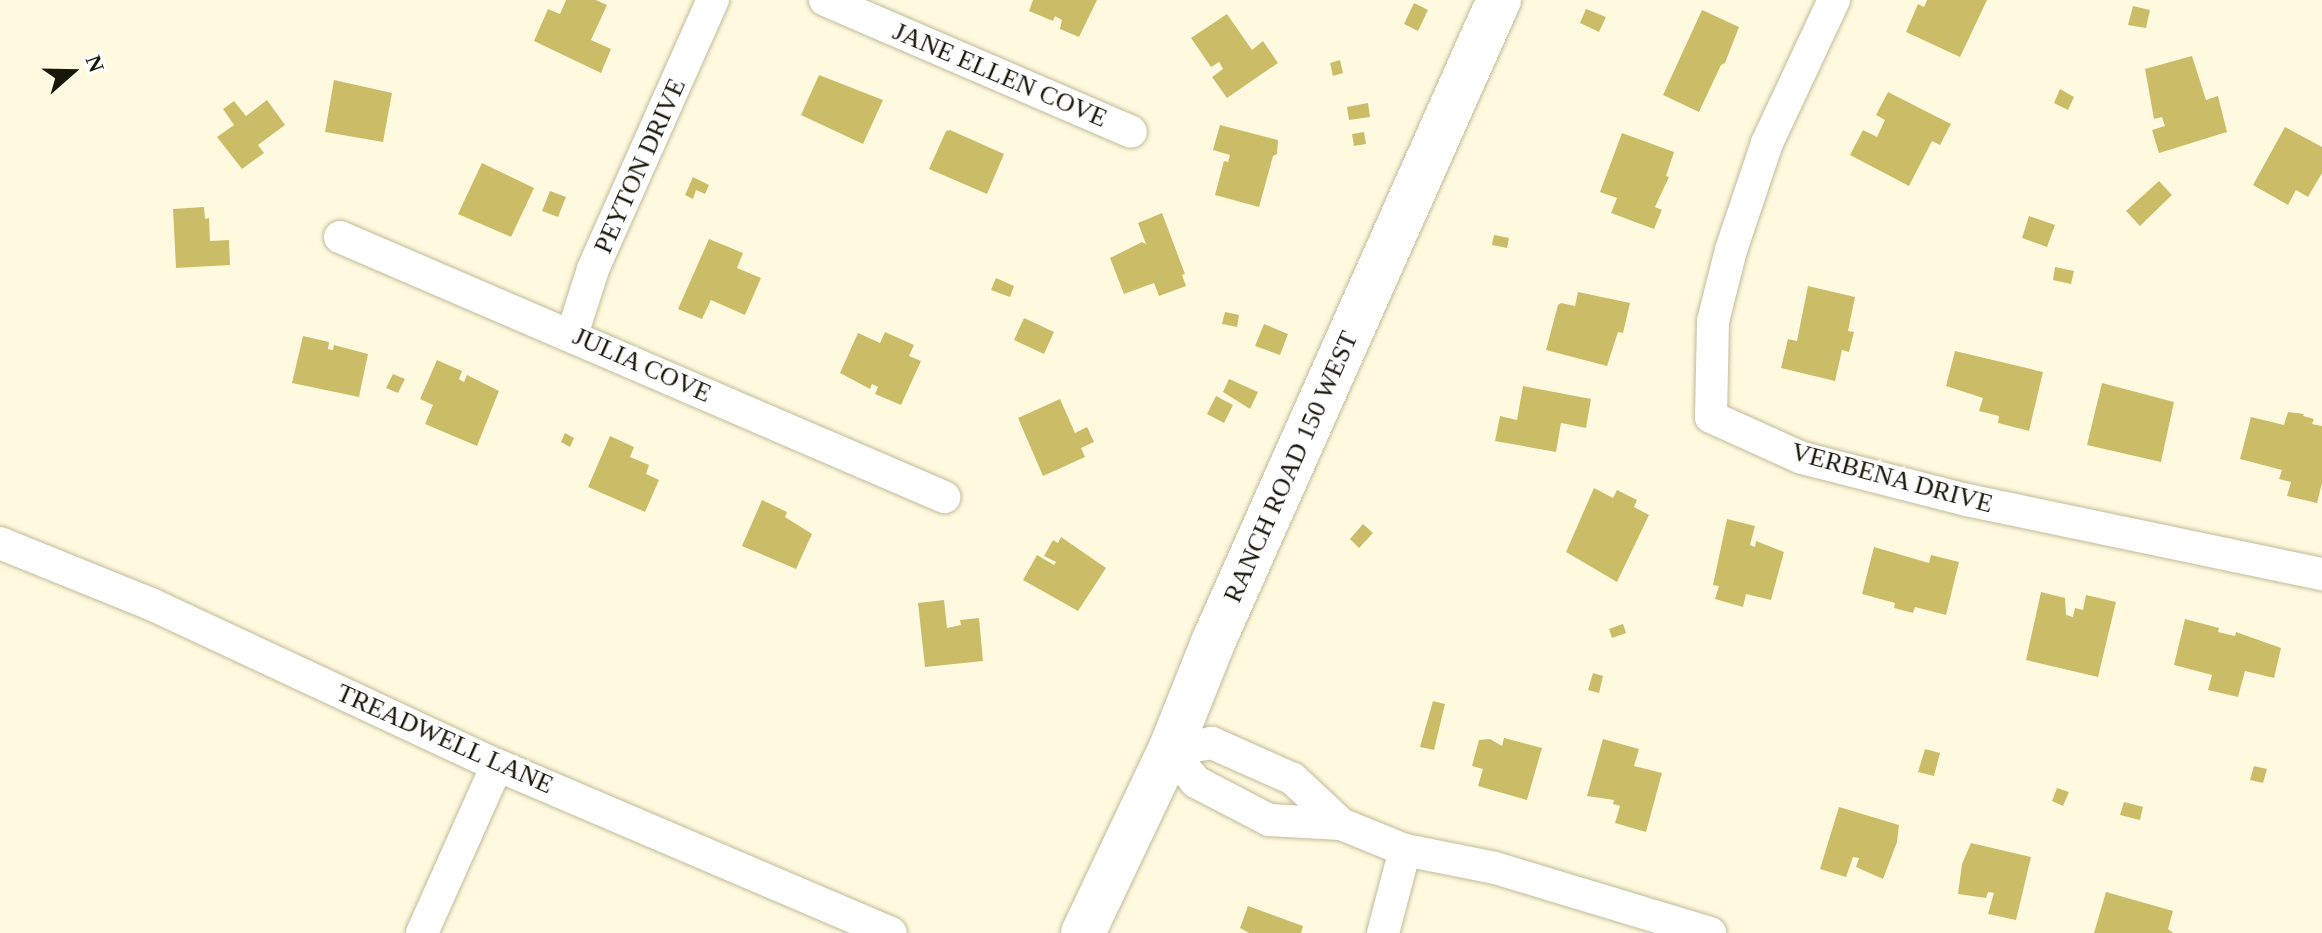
<!DOCTYPE html>
<html>
<head>
<meta charset="utf-8">
<style>
	body { margin:0 }
	#map { position:relative; width:2322px; height:933px; overflow:hidden; background:#fffadf; font-family:"Times New Roman",serif }
	div>[style] { position:absolute }
	.building>* { inset:0; background:#cbbc67 }
	.roads { filter:drop-shadow(0 0 2px #c1bb9a) drop-shadow(0 0 2px #c1bb9a) }
	.street>* { height:32px; margin:-16px; padding:0 16px; transform-origin:16px; border-radius:16px; background:#fff }
	.secondary>* { height:44px; margin:-22px; padding:0 22px; transform-origin:22px; border-radius:22px; background:#fff }
	span { translate:-50% -50%; white-space:nowrap; text-align:center; line-height:1.15; -webkit-text-stroke:6px #fff; paint-order:stroke }
	.street-label { font-size:26px; color:#19170a }
	.north { position:absolute; left:32px; top:32px; width:80px; height:80px; -webkit-text-stroke:6px #fff; paint-order:stroke; rotate:70deg; font-size:22px; font-weight:700; line-height:32px; text-align:center; color:#19170a }
	.north::after { content:''; display:block; margin:auto; width:28px; height:36px; background:#19170a; clip-path:polygon(50% 0,100% 100%,50% 72%,0 100%) }
</style>
</head>
<body>
<div id="map">
	<div class="building">
		<div style="clip-path:polygon(566px 0,596px 0,607px 5px,591px 40px,611px 49px,601px 73px,534px 41px,548px 9px,560px 14px)"></div>
		<div style="clip-path:polygon(1033px 0,1097px 0,1079px 37px,1060px 29px,1062px 20px,1055px 16px,1053px 21px,1029px 11px)"></div>
		<div style="clip-path:polygon(1927px 0,1987px 0,1960px 57px,1906px 32px,1918px 4px,1924px 7px)"></div>
		<div style="clip-path:polygon(1414px 3px,1428px 10px,1418px 31px,1404px 24px)"></div>
		<div style="clip-path:polygon(2133px 6px,2150px 10px,2146px 28px,2128px 25px)"></div>
		<div style="clip-path:polygon(1586px 9px,1606px 17px,1599px 32px,1580px 23px)"></div>
		<div style="clip-path:polygon(1702px 10px,1739px 27px,1725px 63px,1721px 65px,1699px 112px,1663px 95px)"></div>
		<div style="clip-path:polygon(1227px 14px,1252px 50px,1263px 41px,1278px 63px,1227px 98px,1212px 77px,1223px 69px,1219px 62px,1211px 67px,1191px 38px)"></div>
		<div style="clip-path:polygon(2192px 56px,2206px 100px,2218px 96px,2227px 132px,2159px 153px,2152px 130px,2165px 126px,2162px 117px,2154px 119px,2145px 69px)"></div>
		<div style="clip-path:polygon(1340px 60px,1343px 73px,1333px 76px,1330px 63px)"></div>
		<div style="clip-path:polygon(819px 75px,883px 100px,863px 144px,801px 115px)"></div>
		<div style="clip-path:polygon(334px 80px,392px 93px,383px 142px,325px 132px)"></div>
		<div style="clip-path:polygon(2060px 89px,2074px 97px,2068px 110px,2054px 103px)"></div>
		<div style="clip-path:polygon(1888px 92px,1951px 124px,1940px 145px,1932px 141px,1909px 186px,1850px 155px,1863px 130px,1877px 137px,1885px 120px,1876px 115px)"></div>
		<div style="clip-path:polygon(267px 100px,285px 125px,258px 145px,264px 153px,242px 169px,217px 137px,234px 125px,223px 109px,234px 101px,246px 116px)"></div>
		<div style="clip-path:polygon(1368px 103px,1370px 117px,1349px 120px,1347px 107px)"></div>
		<div style="clip-path:polygon(1220px 125px,1278px 140px,1277px 154px,1273px 156px,1259px 207px,1215px 195px,1224px 161px,1228px 162px,1230px 155px,1213px 150px)"></div>
		<div style="clip-path:polygon(2285px 127px,2322px 147px,2322px 173px,2308px 197px,2296px 190px,2288px 205px,2253px 185px)"></div>
		<div style="clip-path:polygon(950px 130px,1004px 154px,987px 194px,929px 169px,946px 131px)"></div>
		<div style="clip-path:polygon(1364px 132px,1366px 144px,1354px 146px,1352px 134px)"></div>
		<div style="clip-path:polygon(1622px 133px,1674px 152px,1666px 176px,1669px 177px,1655px 207px,1662px 210px,1654px 229px,1611px 213px,1617px 198px,1600px 192px)"></div>
		<div style="clip-path:polygon(482px 163px,534px 188px,511px 237px,458px 214px)"></div>
		<div style="clip-path:polygon(693px 177px,709px 185px,705px 194px,696px 190px,693px 199px,685px 195px)"></div>
		<div style="clip-path:polygon(2159px 181px,2172px 195px,2140px 226px,2126px 211px)"></div>
		<div style="clip-path:polygon(550px 191px,566px 197px,558px 217px,542px 211px)"></div>
		<div style="clip-path:polygon(204px 207px,205px 219px,209px 218px,210px 241px,229px 240px,230px 265px,176px 268px,173px 209px)"></div>
		<div style="clip-path:polygon(1162px 213px,1185px 274px,1182px 275px,1186px 286px,1159px 296px,1154px 283px,1124px 294px,1110px 258px,1142px 242px,1146px 244px,1138px 223px)"></div>
		<div style="clip-path:polygon(2029px 216px,2055px 225px,2047px 247px,2022px 238px)"></div>
		<div style="clip-path:polygon(1494px 235px,1509px 238px,1507px 248px,1492px 245px)"></div>
		<div style="clip-path:polygon(709px 239px,743px 253px,737px 268px,761px 278px,745px 315px,711px 300px,702px 319px,678px 309px)"></div>
		<div style="clip-path:polygon(2055px 267px,2074px 271px,2071px 284px,2053px 280px)"></div>
		<div style="clip-path:polygon(996px 278px,1014px 286px,1010px 297px,991px 290px)"></div>
		<div style="clip-path:polygon(1808px 286px,1855px 297px,1848px 331px,1854px 332px,1849px 352px,1842px 350px,1835px 381px,1781px 368px,1788px 339px,1797px 341px)"></div>
		<div style="clip-path:polygon(1578px 292px,1630px 303px,1623px 333px,1618px 332px,1607px 366px,1546px 350px,1558px 305px,1561px 303px,1575px 306px)"></div>
		<div style="clip-path:polygon(1225px 312px,1239px 315px,1237px 327px,1222px 324px)"></div>
		<div style="clip-path:polygon(1024px 318px,1054px 332px,1044px 354px,1014px 340px)"></div>
		<div style="clip-path:polygon(1264px 324px,1288px 334px,1280px 355px,1255px 346px)"></div>
		<div style="clip-path:polygon(885px 332px,914px 345px,909px 356px,921px 361px,901px 405px,875px 394px,878px 387px,872px 384px,870px 389px,840px 373px,858px 333px,880px 343px)"></div>
		<div style="clip-path:polygon(303px 336px,329px 342px,328px 349px,333px 350px,334px 345px,368px 354px,359px 397px,292px 383px)"></div>
		<div style="clip-path:polygon(1955px 351px,2043px 372px,2029px 431px,1998px 423px,1999px 416px,1979px 411px,1983px 398px,1946px 386px)"></div>
		<div style="clip-path:polygon(437px 360px,462px 371px,459px 379px,464px 382px,467px 375px,499px 391px,477px 446px,425px 424px,433px 405px,420px 399px)"></div>
		<div style="clip-path:polygon(393px 374px,405px 379px,398px 393px,386px 388px)"></div>
		<div style="clip-path:polygon(1229px 379px,1258px 392px,1250px 409px,1223px 392px)"></div>
		<div style="clip-path:polygon(2102px 383px,2174px 402px,2161px 462px,2087px 445px)"></div>
		<div style="clip-path:polygon(1523px 386px,1591px 399px,1586px 428px,1561px 423px,1556px 452px,1495px 441px,1500px 416px,1517px 420px)"></div>
		<div style="clip-path:polygon(1216px 396px,1233px 405px,1224px 423px,1207px 414px)"></div>
		<div style="clip-path:polygon(1060px 399px,1075px 433px,1087px 427px,1094px 442px,1081px 448px,1085px 457px,1043px 476px,1018px 418px)"></div>
		<div style="clip-path:polygon(2288px 412px,2304px 414px,2303px 416px,2314px 419px,2312px 424px,2322px 426px,2322px 483px,2317px 503px,2287px 496px,2291px 482px,2279px 479px,2282px 470px,2240px 459px,2251px 417px,2284px 425px)"></div>
		<div style="clip-path:polygon(565px 433px,574px 438px,570px 447px,561px 442px)"></div>
		<div style="clip-path:polygon(610px 436px,634px 447px,630px 457px,649px 465px,646px 474px,659px 480px,645px 512px,588px 487px)"></div>
		<div style="clip-path:polygon(1594px 488px,1613px 498px,1617px 490px,1637px 500px,1634px 507px,1649px 515px,1617px 582px,1566px 552px)"></div>
		<div style="clip-path:polygon(762px 500px,787px 512px,785px 517px,812px 534px,796px 569px,742px 546px)"></div>
		<div style="clip-path:polygon(1727px 519px,1755px 526px,1750px 545px,1755px 547px,1756px 541px,1784px 552px,1771px 600px,1746px 594px,1743px 607px,1715px 599px,1719px 586px,1713px 585px)"></div>
		<div style="clip-path:polygon(1363px 524px,1373px 533px,1359px 548px,1350px 539px)"></div>
		<div style="clip-path:polygon(1061px 537px,1106px 568px,1078px 611px,1023px 580px,1037px 555px,1054px 565px,1056px 562px,1044px 556px,1053px 540px,1058px 543px)"></div>
		<div style="clip-path:polygon(1874px 547px,1929px 563px,1931px 555px,1959px 562px,1946px 615px,1915px 607px,1913px 613px,1894px 608px,1895px 603px,1862px 594px)"></div>
		<div style="clip-path:polygon(2041px 592px,2065px 598px,2066px 615px,2073px 617px,2075px 608px,2083px 610px,2086px 595px,2116px 602px,2098px 677px,2026px 660px)"></div>
		<div style="clip-path:polygon(944px 600px,947px 628px,961px 625px,960px 620px,979px 618px,983px 661px,925px 667px,918px 603px)"></div>
		<div style="clip-path:polygon(2185px 619px,2219px 628px,2218px 632px,2235px 636px,2236px 632px,2281px 648px,2274px 678px,2245px 671px,2238px 697px,2208px 690px,2212px 675px,2174px 665px)"></div>
		<div style="clip-path:polygon(1623px 624px,1626px 633px,1612px 638px,1609px 629px)"></div>
		<div style="clip-path:polygon(1593px 673px,1603px 676px,1599px 693px,1588px 690px)"></div>
		<div style="clip-path:polygon(1433px 701px,1445px 704px,1434px 750px,1420px 747px)"></div>
		<div style="clip-path:polygon(1504px 738px,1542px 748px,1527px 800px,1478px 786px,1483px 769px,1472px 766px,1479px 740px,1490px 739px,1502px 746px)"></div>
		<div style="clip-path:polygon(1603px 739px,1639px 749px,1634px 766px,1662px 773px,1646px 832px,1615px 823px,1620px 806px,1613px 804px,1614px 800px,1587px 796px)"></div>
		<div style="clip-path:polygon(1925px 749px,1940px 753px,1934px 776px,1918px 772px)"></div>
		<div style="clip-path:polygon(2254px 766px,2267px 769px,2263px 783px,2250px 780px)"></div>
		<div style="clip-path:polygon(2057px 788px,2069px 792px,2063px 806px,2052px 801px)"></div>
		<div style="clip-path:polygon(2124px 802px,2143px 807px,2140px 820px,2120px 815px)"></div>
		<div style="clip-path:polygon(1839px 807px,1899px 825px,1897px 842px,1883px 879px,1856px 867px,1859px 858px,1853px 857px,1846px 877px,1820px 869px)"></div>
		<div style="clip-path:polygon(1971px 843px,2031px 857px,2016px 920px,1988px 914px,1994px 893px,1988px 892px,1986px 898px,1958px 894px,1962px 864px)"></div>
		<div style="clip-path:polygon(2106px 892px,2173px 911px,2168px 929px,2173px 933px,2094px 933px)"></div>
		<div style="clip-path:polygon(1248px 906px,1303px 926px,1301px 933px,1249px 933px,1240px 928px)"></div>
	</div>
	<div class="roads">
		<div class="street">
			<div style="left:825px;top:0;width:333px;rotate:23.3deg"></div>
			<div style="left:1834px;top:0;width:158px;rotate:115.1deg"></div>
			<div style="left:1767px;top:143px;width:113px;rotate:108.6deg"></div>
			<div style="left:1731px;top:250px;width:73px;rotate:104.2deg"></div>
			<div style="left:1713px;top:321px;width:96px;rotate:91.2deg"></div>
			<div style="left:1711px;top:417px;width:100px;rotate:24.3deg"></div>
			<div style="left:1802px;top:458px;width:170px;rotate:14.3deg"></div>
			<div style="left:1967px;top:500px;width:363px;rotate:11.8deg"></div>
			<div style="left:340px;top:237px;width:658px;rotate:23.29deg"></div>
			<div style="left:572px;top:335px;width:69px;rotate:-72.3deg"></div>
			<div style="left:593px;top:269px;width:295px;rotate:-66deg"></div>
			<div style="left:0;top:543px;width:163px;rotate:22deg"></div>
			<div style="left:151px;top:604px;width:382px;rotate:25deg"></div>
			<div style="left:497px;top:765px;width:428px;rotate:23.1deg"></div>
			<div style="left:1341px;top:824px;width:66px;rotate:-136.8deg"></div>
			<div style="left:1293px;top:779px;width:89px;rotate:-156deg"></div>
			<div style="left:1212px;top:743px;width:43px;rotate:170.5deg"></div>
			<div style="left:1170px;top:750px;width:41px;rotate:50.9deg"></div>
			<div style="left:1196px;top:782px;width:82px;rotate:27.5deg"></div>
			<div style="left:1269px;top:820px;width:72px;rotate:3.2deg"></div>
			<div style="left:1341px;top:824px;width:69px;rotate:22.1deg"></div>
			<div style="left:1405px;top:850px;width:92px;rotate:11.3deg"></div>
			<div style="left:1495px;top:868px;width:225px;rotate:16.8deg"></div>
			<div style="left:422px;top:933px;width:184px;rotate:-65.9deg"></div>
			<div style="left:1383px;top:933px;width:86px;rotate:-75.2deg"></div>
		</div>
		<div class="secondary">
			<div style="left:1083px;top:933px;width:203px;rotate:-64.6deg"></div>
			<div style="left:1170px;top:750px;width:118px;rotate:-68.2deg"></div>
			<div style="left:1214px;top:640px;width:701px;rotate:-66deg"></div>
		</div>
	</div>
	<div class="street-label">
		<span style="left:1000px;top:75px;rotate:23deg">JANE ELLEN COVE</span>
		<span style="left:640px;top:166px;rotate:-66deg">PEYTON DRIVE</span>
		<span style="left:642px;top:365px;rotate:24deg">JULIA COVE</span>
		<span style="left:1291px;top:467px;rotate:-66deg">RANCH ROAD 150 WEST</span>
		<span style="left:1892px;top:478px;rotate:15deg">VERBENA DRIVE</span>
		<span style="left:445px;top:739px;rotate:24deg">TREADWELL LANE</span>
	</div>
	<div class="north">N</div>
</div>
</body>
</html>
